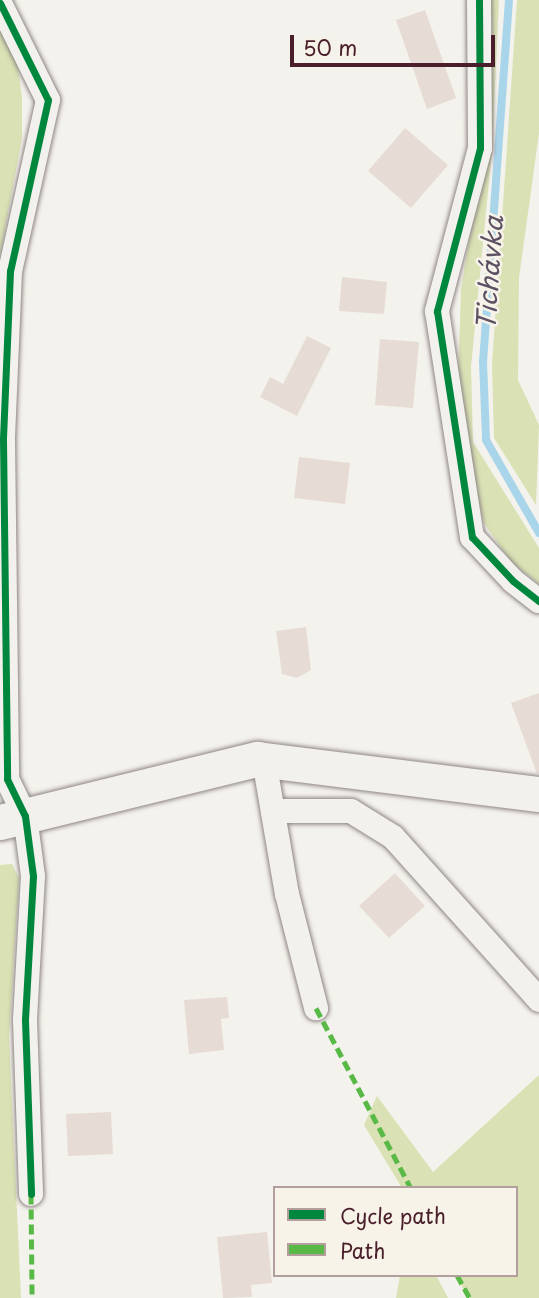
<!DOCTYPE html>
<html>
<head>
<meta charset="utf-8">
<style>
	body { margin:0 }
	#map { position:relative; width:539px; height:1298px; overflow:hidden; background:#f4f2ec; font-family:"Playpen Sans",sans-serif }
	div>[style] { position:absolute }
	.green>* { inset:0; background:#dae1b4 }
	.stream>* { height:8px; margin:-4px; padding:0 4px; transform-origin:4px; border-radius:4px; background:#a9d5eb }
	.building>* { inset:0; background:#e7dbd5 }
	.roads { filter:drop-shadow(0 0 2px #8f8685) drop-shadow(0 0 2px #8f8685) }
	.street>* { height:24px; margin:-12px; padding:0 12px; transform-origin:12px; border-radius:12px; background:#f2f1ed }
	.secondary>* { height:35px; margin:-17.5px; padding:0 17.5px; transform-origin:17.5px; border-radius:17.5px; background:#f2f1ed }
	.quiet>* { height:5px; margin-top:-2.5px; transform-origin:0; background:repeating-linear-gradient(90deg,#58b947 0 10px,transparent 0 15px) }
	.cycleway>* { height:7px; margin:-3.5px; padding:0 3.5px; transform-origin:3.5px; border-radius:3.5px; background:#00873e }
	span { translate:-50% -50%; white-space:nowrap; text-align:center; line-height:1.15; -webkit-text-stroke:5px #f7f3e8; paint-order:stroke }
	.water-label { font-size:26px; color:#5d5264; font-style:italic }
	.legend { position:absolute; left:273px; top:1186px; width:245px; height:91px; box-sizing:border-box; background:#f7f3e8; border:2px solid #b29e9c; margin:0; padding:9px 12px; list-style:none; font-size:21px; color:#4a1f2b }
	.legend li { display:flex; align-items:center; gap:14px; height:35px }
	.legend b { width:35px; border:2px solid #b29e9c }
	.scale { position:absolute; left:290px; top:35px; width:205px; height:32px; box-sizing:border-box; border:4px solid #4a1f2b; border-top:0; padding-left:9px; font-size:21px; line-height:24px; white-space:nowrap; color:#4a1f2b; -webkit-text-stroke:5px #f7f3e8; paint-order:stroke }
</style>
</head>
<body>
<div id="map">
	<div class="green">
		<div style="clip-path:polygon(491px 0,499px 0,492px 150px,471px 367px,473px 442px,539px 548px,539px 584px,511px 562px,484px 523px,465px 447px,458px 381px,461px 289px,481px 170px)"></div>
		<div style="clip-path:polygon(517px 0,539px 0,539px 133px,519px 278px,518px 380px,539px 425px,536px 505px,494px 438px,492px 365px)"></div>
		<div style="clip-path:polygon(0 16px,17px 60px,22px 98px,22px 138px,0 256px)"></div>
		<div style="clip-path:polygon(12px 864px,19px 878px,9px 1037px,21px 1298px,0 1298px,0 865px)"></div>
		<div style="clip-path:polygon(539px 1075px,539px 1298px,469px 1298px,455px 1275px,516px 1275px,516px 1188px,402px 1188px,364px 1125px,377px 1096px,433px 1172px)"></div>
		<div style="clip-path:polygon(400px 1275px,436px 1275px,448px 1298px,396px 1298px)"></div>
	</div>
	<div class="stream">
		<div style="left:509px;top:0;width:362px;rotate:94.1deg"></div>
		<div style="left:483px;top:361px;width:79px;rotate:87.8deg"></div>
		<div style="left:486px;top:440px;width:107px;rotate:60.3deg"></div>
	</div>
	<div class="building">
		<div style="clip-path:polygon(425px 10px,456px 98px,427px 109px,396px 20px)"></div>
		<div style="clip-path:polygon(405px 128px,448px 165px,411px 208px,368px 171px)"></div>
		<div style="clip-path:polygon(342px 277px,387px 282px,384px 314px,339px 311px)"></div>
		<div style="clip-path:polygon(307px 336px,331px 348px,297px 416px,260px 397px,270px 377px,283px 384px)"></div>
		<div style="clip-path:polygon(380px 339px,419px 342px,413px 408px,375px 405px)"></div>
		<div style="clip-path:polygon(299px 457px,350px 463px,345px 504px,294px 498px)"></div>
		<div style="clip-path:polygon(306px 627px,311px 670px,297px 678px,282px 674px,276px 631px)"></div>
		<div style="clip-path:polygon(539px 693px,539px 773px,537px 774px,511px 703px)"></div>
		<div style="clip-path:polygon(395px 873px,425px 906px,389px 938px,359px 906px)"></div>
		<div style="clip-path:polygon(227px 997px,229px 1018px,221px 1019px,224px 1050px,189px 1054px,184px 1000px)"></div>
		<div style="clip-path:polygon(111px 1112px,113px 1154px,68px 1156px,66px 1114px)"></div>
		<div style="clip-path:polygon(267px 1232px,272px 1283px,251px 1285px,252px 1297px,223px 1298px,217px 1237px)"></div>
	</div>
	<div class="roads">
		<div class="street">
			<div style="left:479px;top:0;width:148px;rotate:89.6deg"></div>
			<div style="left:480px;top:148px;width:169px;rotate:104.8deg"></div>
			<div style="left:437px;top:311px;width:229px;rotate:81.2deg"></div>
			<div style="left:472px;top:537px;width:60px;rotate:47deg"></div>
			<div style="left:513px;top:581px;width:33px;rotate:38deg"></div>
			<div style="left:0;top:3px;width:108px;rotate:63.7deg"></div>
			<div style="left:48px;top:100px;width:175px;rotate:102.5deg"></div>
			<div style="left:10px;top:271px;width:168px;rotate:92.4deg"></div>
			<div style="left:3px;top:439px;width:340px;rotate:89.3deg"></div>
			<div style="left:7px;top:779px;width:41px;rotate:64.1deg"></div>
			<div style="left:25px;top:816px;width:61px;rotate:82.4deg"></div>
			<div style="left:33px;top:876px;width:144px;rotate:93.2deg"></div>
			<div style="left:25px;top:1020px;width:174px;rotate:88deg"></div>
			<div style="left:264px;top:760px;width:136px;rotate:80.3deg"></div>
			<div style="left:287px;top:894px;width:118px;rotate:75.7deg"></div>
			<div style="left:273px;top:811px;width:78px"></div>
			<div style="left:351px;top:811px;width:49px;rotate:31.8deg"></div>
			<div style="left:393px;top:837px;width:219px;rotate:48.1deg"></div>
		</div>
		<div class="secondary">
			<div style="left:0;top:822px;width:265px;rotate:-13.8deg"></div>
			<div style="left:257px;top:759px;width:284px;rotate:7.1deg"></div>
		</div>
	</div>
	<div class="quiet">
		<div style="left:316px;top:1008px;width:204px;rotate:62.2deg"></div>
		<div style="left:31px;top:1194px;width:104px;rotate:89.4deg"></div>
		<div style="left:457px;top:1275px;width:26px;rotate:61deg"></div>
	</div>
	<div class="cycleway">
		<div style="left:479px;top:0;width:148px;rotate:89.6deg"></div>
		<div style="left:480px;top:148px;width:169px;rotate:104.8deg"></div>
		<div style="left:437px;top:311px;width:229px;rotate:81.2deg"></div>
		<div style="left:472px;top:537px;width:60px;rotate:47deg"></div>
		<div style="left:513px;top:581px;width:33px;rotate:38deg"></div>
		<div style="left:0;top:3px;width:108px;rotate:63.7deg"></div>
		<div style="left:48px;top:100px;width:175px;rotate:102.5deg"></div>
		<div style="left:10px;top:271px;width:168px;rotate:92.4deg"></div>
		<div style="left:3px;top:439px;width:340px;rotate:89.3deg"></div>
		<div style="left:7px;top:779px;width:41px;rotate:64.1deg"></div>
		<div style="left:25px;top:816px;width:61px;rotate:82.4deg"></div>
		<div style="left:33px;top:876px;width:144px;rotate:93.2deg"></div>
		<div style="left:25px;top:1020px;width:174px;rotate:88deg"></div>
	</div>
	<div class="water-label">
		<span style="left:489px;top:273px;rotate:-86deg">Tichávka</span>
	</div>
	<ul class="legend">
	<li><b style="height:9px;background:#00873e"></b>Cycle path</li>
	<li><b style="height:9px;background:#58b947"></b>Path</li>
	</ul>
	<div class="scale">50 m</div>
</div>
</body>
</html>
